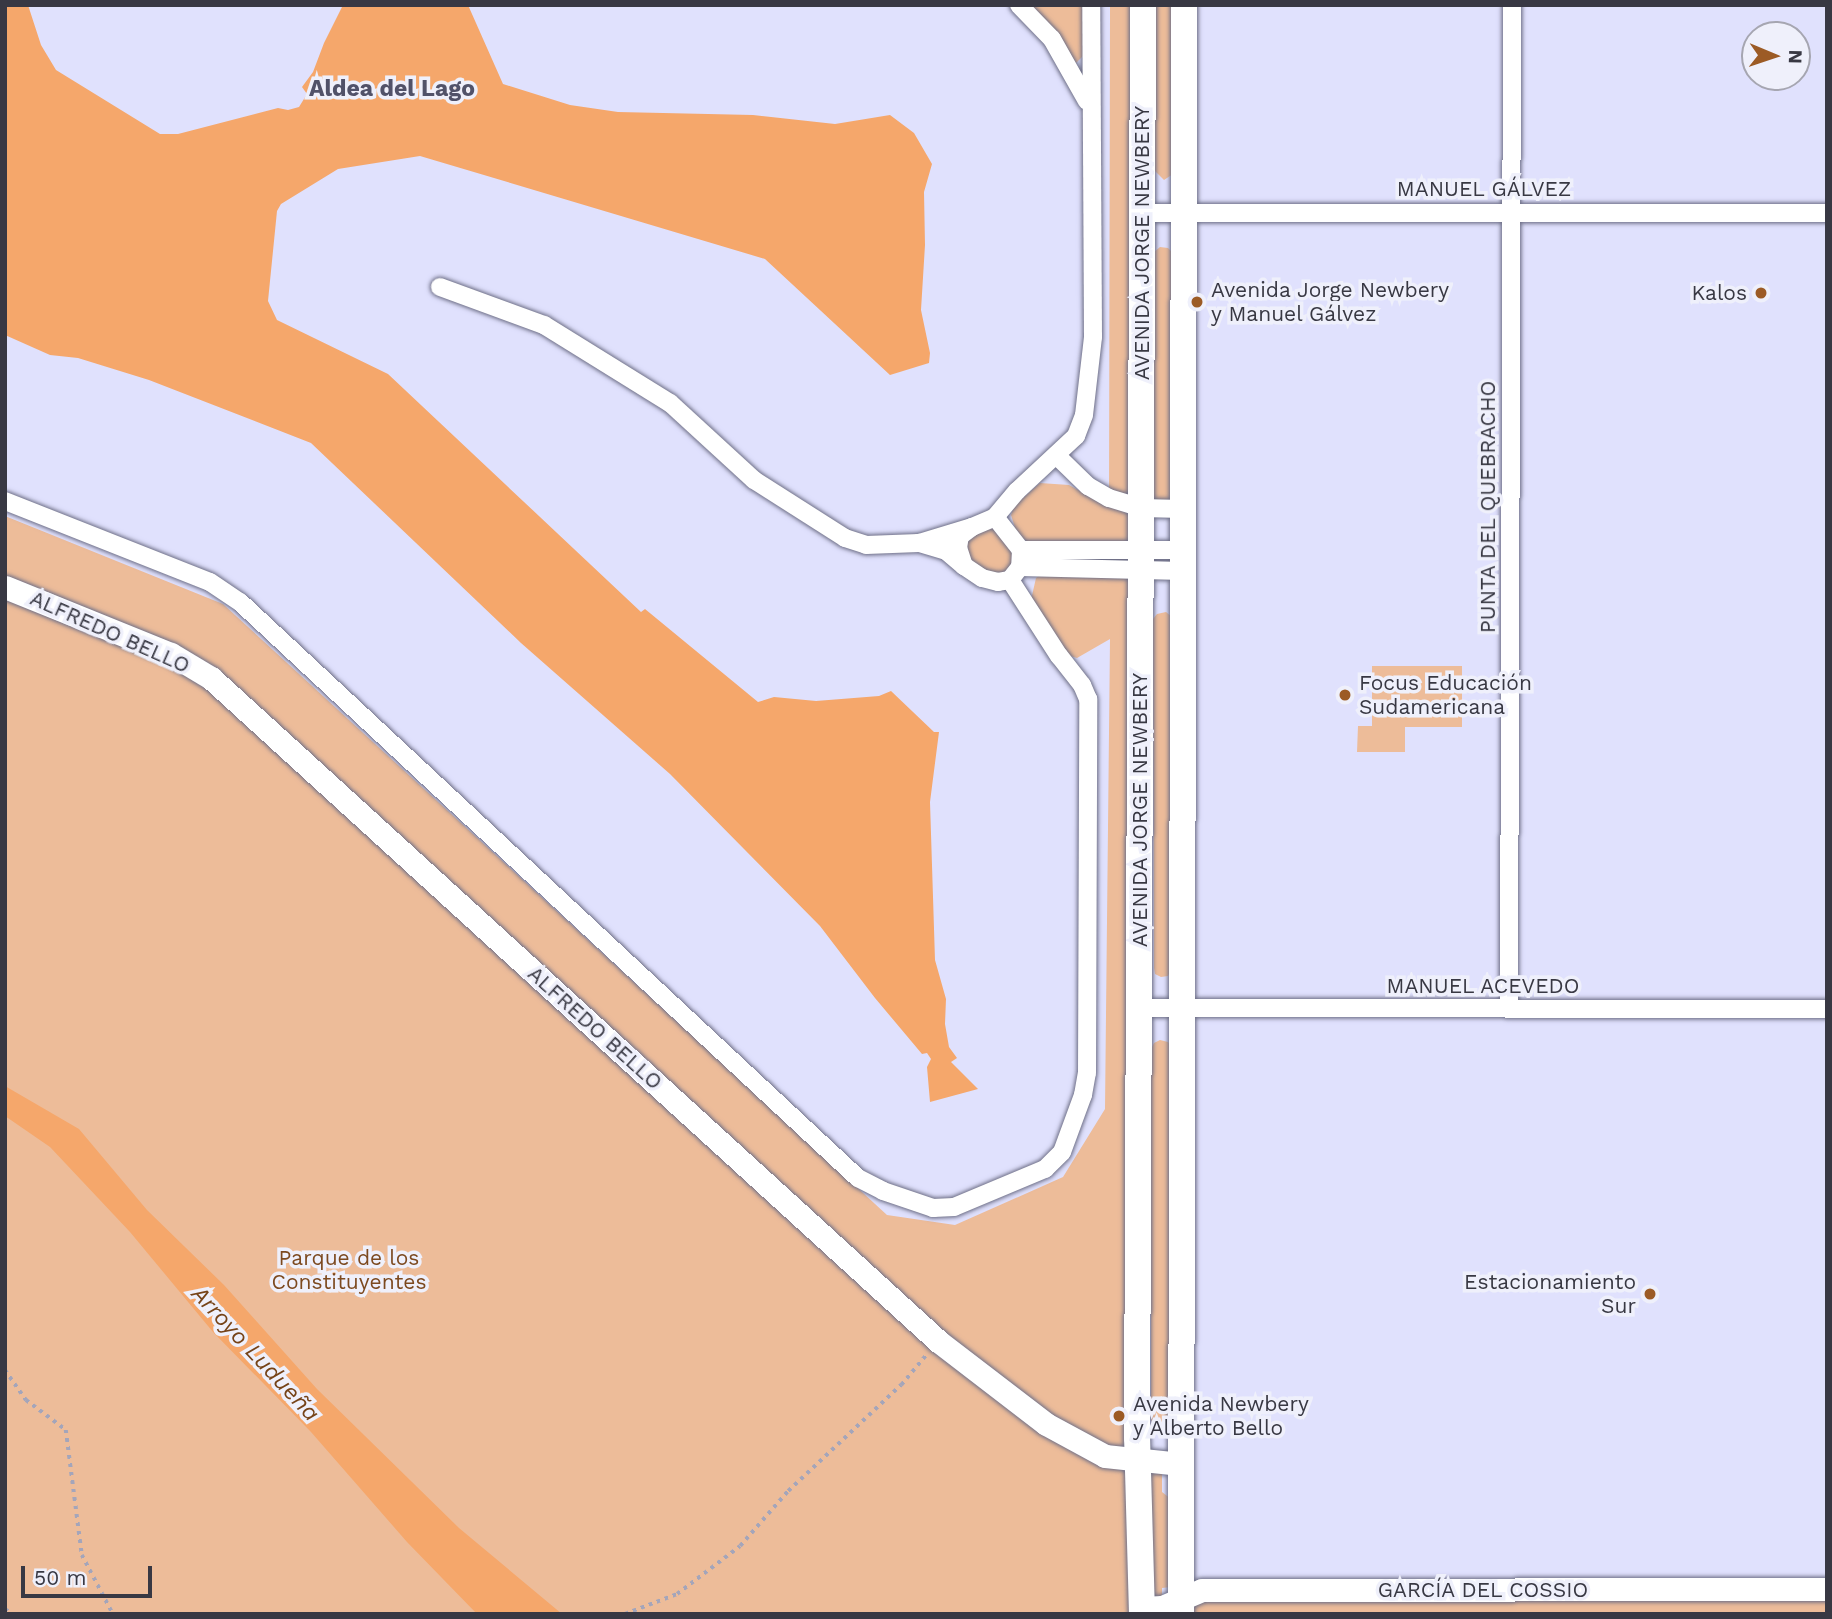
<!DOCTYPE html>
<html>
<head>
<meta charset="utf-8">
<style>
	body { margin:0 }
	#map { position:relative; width:1832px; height:1619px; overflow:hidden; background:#e0e1fd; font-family:"Work Sans",sans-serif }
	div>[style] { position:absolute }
	.green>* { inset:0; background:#edbc99 }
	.water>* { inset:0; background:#f5a76b }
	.path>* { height:3.5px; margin-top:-1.75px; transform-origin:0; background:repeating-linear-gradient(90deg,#a4a5ba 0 3.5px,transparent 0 8.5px) }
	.roads { filter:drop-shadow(0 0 2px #6e6f87) drop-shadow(0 0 2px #6e6f87) }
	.minor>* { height:18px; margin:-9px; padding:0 9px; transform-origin:9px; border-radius:9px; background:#fff }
	.tertiary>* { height:23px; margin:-11.5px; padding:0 11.5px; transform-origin:11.5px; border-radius:11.5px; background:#fff }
	.secondary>* { height:26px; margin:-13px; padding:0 13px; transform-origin:13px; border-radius:13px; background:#fff }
	.dots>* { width:19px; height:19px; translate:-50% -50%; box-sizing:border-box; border:4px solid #eff0fb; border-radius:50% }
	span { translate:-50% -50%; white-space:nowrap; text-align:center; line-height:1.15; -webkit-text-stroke:7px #eff0fb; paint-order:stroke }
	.street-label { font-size:21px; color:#383843 }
	.poi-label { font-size:21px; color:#383843 }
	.left { translate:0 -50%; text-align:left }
	.right { translate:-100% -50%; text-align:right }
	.park-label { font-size:21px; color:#7c491f }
	.neighbourhood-label { font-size:23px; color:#515269; font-weight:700 }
	.water-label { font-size:23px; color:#764318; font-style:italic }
	.frame { position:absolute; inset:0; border:7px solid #383843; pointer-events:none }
	.north { position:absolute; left:1741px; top:21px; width:70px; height:70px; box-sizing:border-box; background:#eff0fb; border:2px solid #a6a6b1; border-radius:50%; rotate:92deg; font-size:19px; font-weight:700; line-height:28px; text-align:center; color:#383843 }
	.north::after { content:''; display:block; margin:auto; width:24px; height:32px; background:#9c5b25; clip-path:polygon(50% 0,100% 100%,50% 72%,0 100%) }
	.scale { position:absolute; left:21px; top:1566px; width:131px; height:32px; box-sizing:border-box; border:4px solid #383843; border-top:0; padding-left:9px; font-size:21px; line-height:24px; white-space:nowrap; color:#383843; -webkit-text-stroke:5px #eff0fb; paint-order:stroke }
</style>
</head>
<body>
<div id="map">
	<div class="green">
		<div style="clip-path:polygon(1030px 5px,1085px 5px,1086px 53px,1076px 63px)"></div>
		<div style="clip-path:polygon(1110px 5px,1143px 5px,1138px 1459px,1162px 1463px,1162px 1492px,1171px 1499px,1171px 1587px,1162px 1588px,1162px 1606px,1202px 1590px,1827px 1589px,1827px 1614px,5px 1614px,5px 516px,223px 604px,887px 1215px,955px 1225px,1063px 1177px,1105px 1109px,1110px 639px,1077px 658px,1067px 655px,1031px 600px,1036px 578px,1041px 574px,1093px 574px,1093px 541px,1030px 544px,1017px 534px,1011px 515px,1014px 506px,1040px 483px,1069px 485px,1109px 507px)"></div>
		<div style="clip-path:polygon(1155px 5px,1174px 5px,1173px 174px,1164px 180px,1155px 171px)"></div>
		<div style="clip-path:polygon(1160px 247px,1168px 248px,1174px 254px,1172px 506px,1152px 507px,1154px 252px)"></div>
		<div style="clip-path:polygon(995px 517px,1021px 550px,1010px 580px,964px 566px,960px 536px)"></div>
		<div style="clip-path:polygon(1166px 612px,1172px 617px,1171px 970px,1168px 976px,1161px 977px,1155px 974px,1154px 968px,1153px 619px,1157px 614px)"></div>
		<div style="clip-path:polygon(1372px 666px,1462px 666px,1462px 727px,1405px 727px,1405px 752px,1357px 752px,1358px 726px,1372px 726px)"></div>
		<div style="clip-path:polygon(1160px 1040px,1168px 1042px,1171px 1047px,1170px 1419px,1167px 1429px,1160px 1430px,1151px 1420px,1151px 1049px,1154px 1043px)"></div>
	</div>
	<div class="water">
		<div style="clip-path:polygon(5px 5px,28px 5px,41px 45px,56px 70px,160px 134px,178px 134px,278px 108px,288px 110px,299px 107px,307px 94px,302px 87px,313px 72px,324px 43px,343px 5px,468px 5px,503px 84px,570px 105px,618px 112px,753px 115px,835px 124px,890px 115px,914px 133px,932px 164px,924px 192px,925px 245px,921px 310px,930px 353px,929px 363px,890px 375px,765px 259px,420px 156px,338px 169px,281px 204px,277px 211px,268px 301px,277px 320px,388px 374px,641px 612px,645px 609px,758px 702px,774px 697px,816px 701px,879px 696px,891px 691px,934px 732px,939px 732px,930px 802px,935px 960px,946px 999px,945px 1024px,949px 1047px,957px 1058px,951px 1062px,978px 1089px,930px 1102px,927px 1067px,931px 1059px,927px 1053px,922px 1054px,875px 998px,820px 926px,670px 774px,521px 643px,311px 443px,149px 380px,78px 358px,50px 355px,5px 335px)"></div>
		<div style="clip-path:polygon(5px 1086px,79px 1129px,147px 1210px,224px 1285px,317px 1389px,459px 1528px,562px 1614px,477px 1614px,407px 1542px,311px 1432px,213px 1332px,130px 1232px,50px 1147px,5px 1116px)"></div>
	</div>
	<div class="path">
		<div style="left:5px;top:1370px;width:37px;rotate:55deg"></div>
		<div style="left:26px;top:1400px;width:50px;rotate:36.9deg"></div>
		<div style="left:66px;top:1430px;width:126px;rotate:82.7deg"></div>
		<div style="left:82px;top:1555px;width:67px;rotate:62.3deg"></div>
		<div style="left:5px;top:1609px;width:9px;rotate:36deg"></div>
		<div style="left:625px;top:1614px;width:56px;rotate:-21deg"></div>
		<div style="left:677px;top:1594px;width:79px;rotate:-37.3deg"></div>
		<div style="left:740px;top:1546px;width:73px;rotate:-48.9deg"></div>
		<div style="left:788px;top:1491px;width:155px;rotate:-43.2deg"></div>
		<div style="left:901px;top:1385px;width:38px;rotate:-50deg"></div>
	</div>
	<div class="roads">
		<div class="minor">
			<div style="left:1019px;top:5px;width:47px;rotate:45.9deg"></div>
			<div style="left:1052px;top:39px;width:71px;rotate:60.6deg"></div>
			<div style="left:1142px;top:213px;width:685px"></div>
			<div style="left:440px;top:287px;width:111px;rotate:20.1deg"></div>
			<div style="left:544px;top:325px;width:148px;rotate:31.8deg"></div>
			<div style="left:670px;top:403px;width:114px;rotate:42.5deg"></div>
			<div style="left:754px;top:480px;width:108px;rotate:32.5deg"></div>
			<div style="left:845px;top:538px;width:22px;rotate:18deg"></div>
			<div style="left:866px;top:545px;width:53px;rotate:-2.2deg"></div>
			<div style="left:1057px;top:456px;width:43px;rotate:44.1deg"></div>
			<div style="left:1088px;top:486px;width:24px;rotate:30deg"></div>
			<div style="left:1109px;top:498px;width:34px;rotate:17deg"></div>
			<div style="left:1141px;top:508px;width:42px;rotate:1.4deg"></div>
			<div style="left:5px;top:501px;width:220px;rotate:21.6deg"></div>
			<div style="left:210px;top:582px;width:36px;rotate:34deg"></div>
			<div style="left:240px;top:602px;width:845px;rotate:42.99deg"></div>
			<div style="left:858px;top:1178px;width:28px;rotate:27deg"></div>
			<div style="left:883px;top:1191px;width:53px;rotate:18.8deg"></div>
			<div style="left:933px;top:1208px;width:21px;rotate:-3deg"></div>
			<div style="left:954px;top:1207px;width:99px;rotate:-22.7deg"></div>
			<div style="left:1045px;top:1169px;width:24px;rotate:-45deg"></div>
			<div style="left:1062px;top:1152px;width:61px;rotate:-69.8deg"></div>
			<div style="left:1083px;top:1095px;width:22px;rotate:-80deg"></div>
			<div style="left:1087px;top:1073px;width:374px;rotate:-89.8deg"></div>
			<div style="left:1088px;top:699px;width:15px;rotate:-113deg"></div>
			<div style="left:1082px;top:685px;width:37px;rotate:-128deg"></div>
			<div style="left:1059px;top:656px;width:90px;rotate:-122.8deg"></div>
			<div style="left:995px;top:517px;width:34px;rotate:-50deg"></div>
			<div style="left:1017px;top:491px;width:81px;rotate:-43deg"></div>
			<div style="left:1076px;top:436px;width:22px;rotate:-69deg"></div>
			<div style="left:1084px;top:415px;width:79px;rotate:-83.4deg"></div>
			<div style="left:1093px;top:337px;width:332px;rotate:-90.3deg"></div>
			<div style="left:1021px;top:550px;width:161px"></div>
			<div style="left:964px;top:566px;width:19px;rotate:-108deg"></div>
			<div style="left:958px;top:548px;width:12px;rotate:-81deg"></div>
			<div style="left:960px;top:536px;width:15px;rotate:-37deg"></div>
			<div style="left:972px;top:527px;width:25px;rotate:-23deg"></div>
			<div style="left:995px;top:517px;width:42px;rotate:51.8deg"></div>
			<div style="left:1021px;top:550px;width:17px;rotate:93deg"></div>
			<div style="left:1020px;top:567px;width:16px;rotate:128deg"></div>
			<div style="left:1010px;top:580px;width:12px;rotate:171deg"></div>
			<div style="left:998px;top:582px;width:16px;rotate:-166deg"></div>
			<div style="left:982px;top:578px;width:22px;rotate:-146deg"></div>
			<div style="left:964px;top:566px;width:23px;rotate:-140deg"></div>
			<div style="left:946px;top:551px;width:28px;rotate:-163deg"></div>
			<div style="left:919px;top:543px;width:55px;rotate:-16.8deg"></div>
			<div style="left:1020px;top:567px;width:163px;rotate:1.4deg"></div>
			<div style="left:1139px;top:1008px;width:688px;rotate:0.08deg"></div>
			<div style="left:1509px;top:1009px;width:1004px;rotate:-89.83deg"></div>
		</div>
		<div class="tertiary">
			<div style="left:5px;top:587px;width:179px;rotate:22deg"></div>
			<div style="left:171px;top:654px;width:47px;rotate:31deg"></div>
			<div style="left:211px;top:678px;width:984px;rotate:42.36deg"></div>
			<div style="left:938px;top:1341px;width:136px;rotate:37.5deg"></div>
			<div style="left:1046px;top:1424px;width:67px;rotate:28.5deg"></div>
			<div style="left:1105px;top:1456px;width:76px;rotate:6deg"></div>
			<div style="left:1142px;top:1608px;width:20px;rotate:-3deg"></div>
			<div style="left:1162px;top:1607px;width:43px;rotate:-23deg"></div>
			<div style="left:1202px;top:1590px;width:625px;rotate:-0.09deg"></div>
		</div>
		<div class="secondary">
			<div style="left:1142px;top:1614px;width:176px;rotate:-91.6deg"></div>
			<div style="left:1137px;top:1438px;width:1433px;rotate:-89.76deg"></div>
			<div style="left:1181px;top:1614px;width:1609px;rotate:-89.89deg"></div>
		</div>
	</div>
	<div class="dots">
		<div style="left:1761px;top:293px;background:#9c5b25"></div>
		<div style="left:1197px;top:302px;background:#9c5b25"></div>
		<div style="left:1345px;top:695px;background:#9c5b25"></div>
		<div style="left:1650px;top:1294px;background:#9c5b25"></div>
		<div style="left:1119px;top:1416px;background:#9c5b25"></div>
	</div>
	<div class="street-label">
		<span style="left:1484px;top:189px">MANUEL GÁLVEZ</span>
		<span style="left:1142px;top:243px;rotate:-90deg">AVENIDA JORGE NEWBERY</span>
		<span style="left:1488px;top:507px;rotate:-90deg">PUNTA DEL QUEBRACHO</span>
		<span style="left:110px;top:632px;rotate:24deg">ALFREDO BELLO</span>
		<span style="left:1140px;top:810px;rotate:-90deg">AVENIDA JORGE NEWBERY</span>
		<span style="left:1483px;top:986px">MANUEL ACEVEDO</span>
		<span style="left:595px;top:1028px;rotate:42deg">ALFREDO BELLO</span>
		<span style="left:1483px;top:1590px">GARCÍA DEL COSSIO</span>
	</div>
	<div class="poi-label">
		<span class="left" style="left:1211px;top:302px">Avenida Jorge Newbery<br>y Manuel Gálvez</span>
		<span class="right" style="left:1747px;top:293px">Kalos</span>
		<span class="left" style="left:1359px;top:695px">Focus Educación<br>Sudamericana</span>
		<span class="right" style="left:1636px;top:1294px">Estacionamiento<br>Sur</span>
		<span class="left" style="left:1133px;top:1416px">Avenida Newbery<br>y Alberto Bello</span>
	</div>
	<div class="park-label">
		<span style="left:349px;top:1270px">Parque de los<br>Constituyentes</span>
	</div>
	<div class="neighbourhood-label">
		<span style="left:392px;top:89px">Aldea del Lago</span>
	</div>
	<div class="water-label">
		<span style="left:255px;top:1354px;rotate:47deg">Arroyo Ludueña</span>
	</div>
	<div class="frame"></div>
	<div class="north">N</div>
	<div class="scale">50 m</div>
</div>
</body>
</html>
